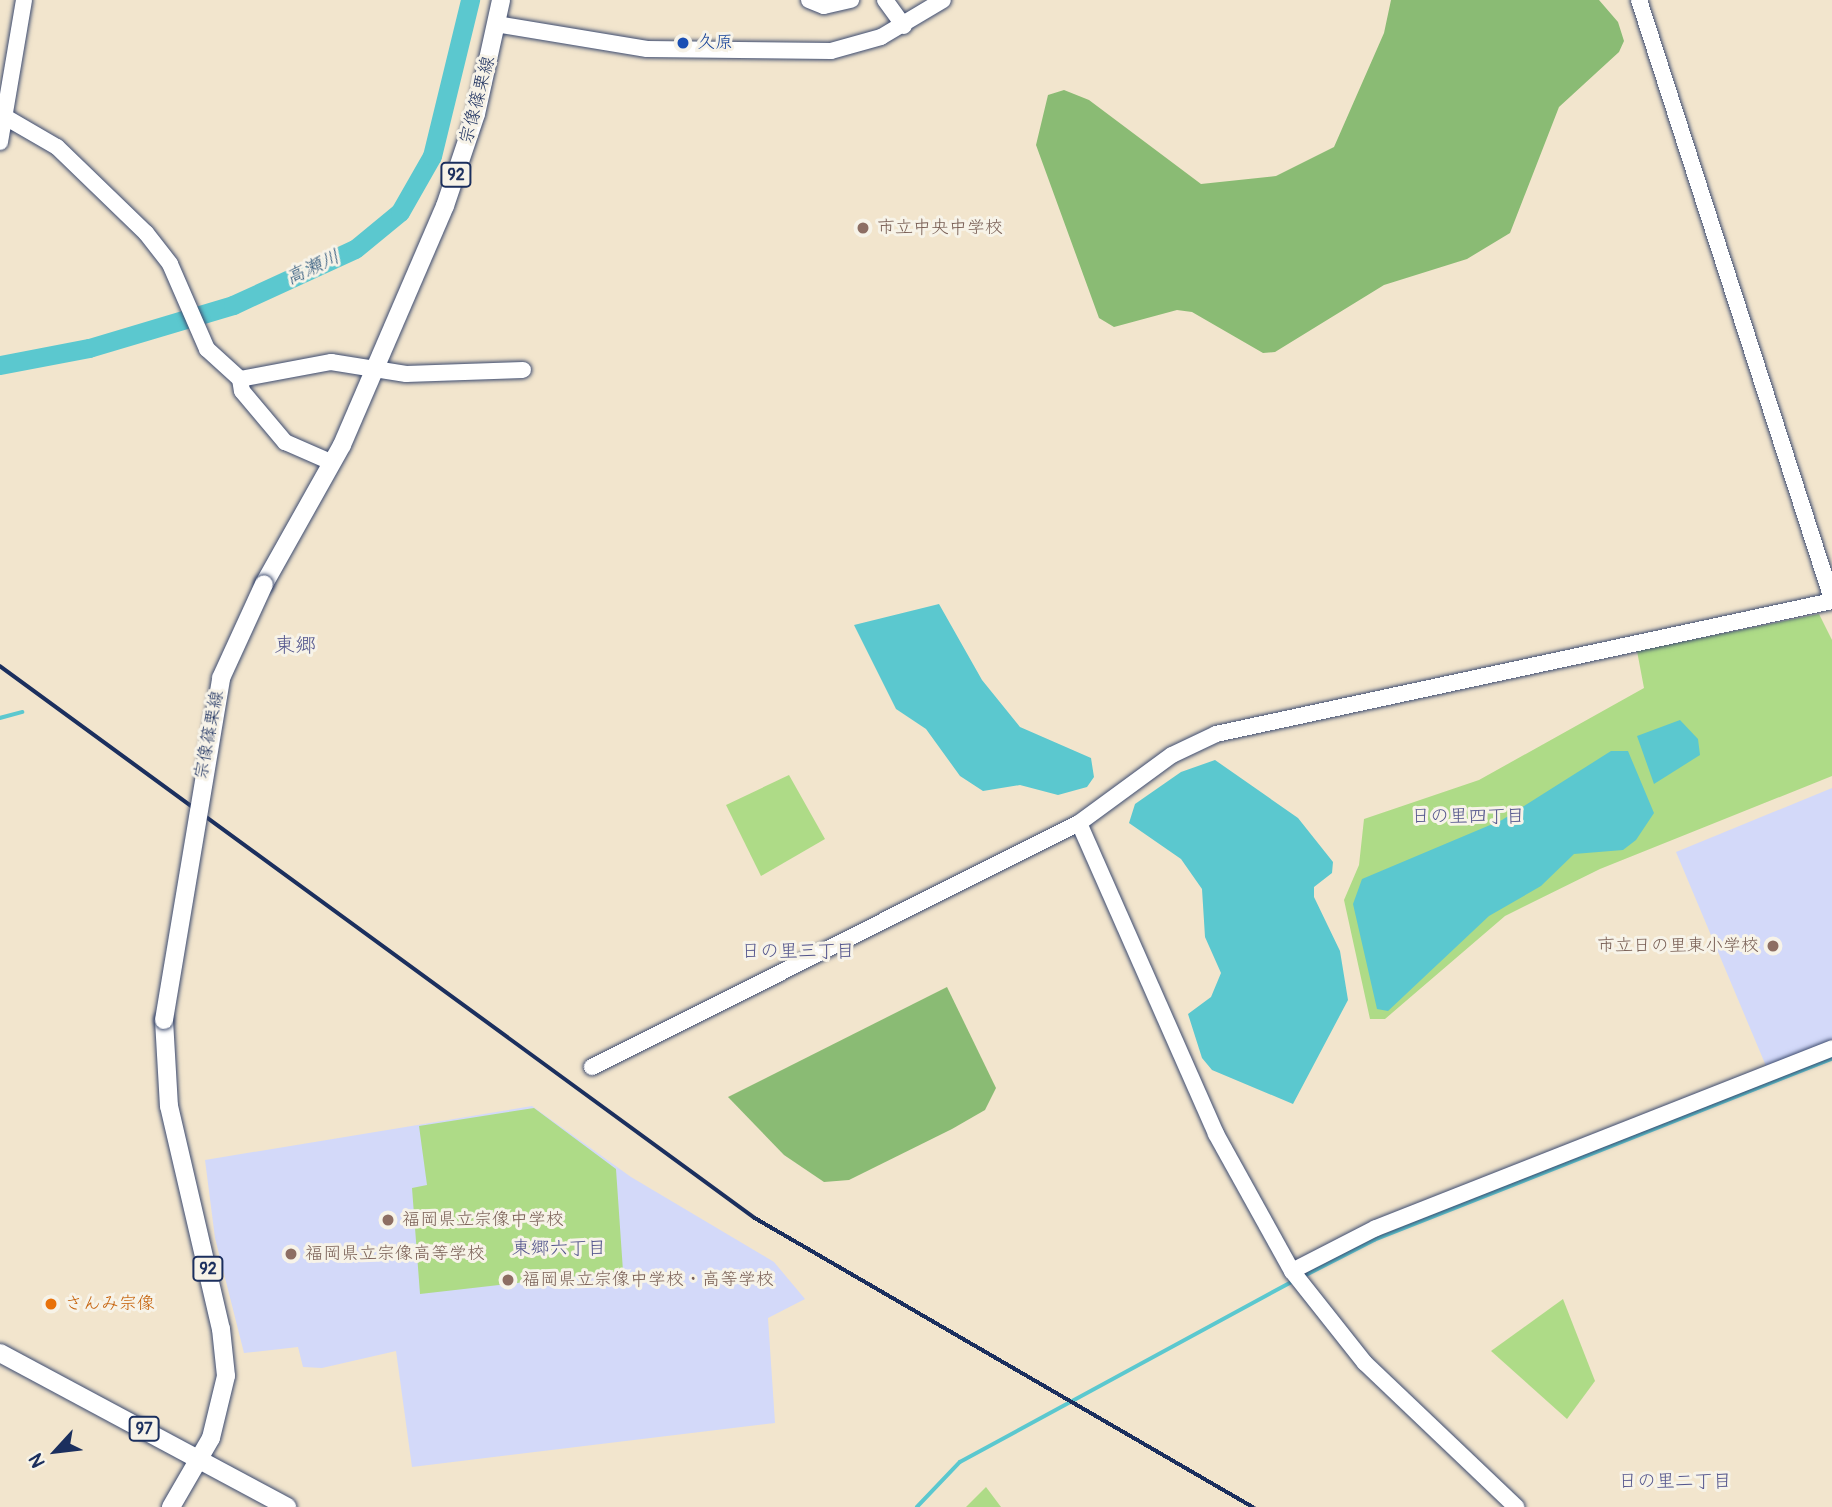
<!DOCTYPE html>
<html>
<head>
<meta charset="utf-8">
<style>
	body { margin:0 }
	#map { position:relative; width:1832px; height:1507px; overflow:hidden; background:#f2e5cd; font-family:Pangolin,"Klee One",sans-serif }
	div>[style] { position:absolute }
	.built>* { inset:0; background:#d3d9f9 }
	.green>* { inset:0; background:#aedb87 }
	.forest>* { inset:0; background:#8abb74 }
	.water>* { inset:0; background:#5bc8cf }
	.stream>* { height:3.5px; margin:-1.75px; padding:0 1.75px; transform-origin:1.75px; border-radius:1.75px; background:#5bc8cf }
	.river>* { height:19px; margin:-9.5px; padding:0 9.5px; transform-origin:9.5px; border-radius:9.5px; background:#5bc8cf }
	.roads { filter:drop-shadow(0 0 2px #3b4a6f) drop-shadow(0 0 2px #3b4a6f) }
	.secondary>* { height:16px; margin:-8px; padding:0 8px; transform-origin:8px; border-radius:8px; background:#fff }
	.primary>* { height:18px; margin:-9px; padding:0 9px; transform-origin:9px; border-radius:9px; background:#fff }
	.rail>* { height:3.5px; margin:-1.75px; padding:0 1.75px; transform-origin:1.75px; border-radius:1.75px; background:#1b2f5e }
	.bridges { filter:drop-shadow(0 0 2px #3b4a6f) drop-shadow(0 0 2px #3b4a6f) }
	.primary-bridge>* { height:18px; margin:-9px; padding:0 9px; transform-origin:9px; border-radius:9px; background:#fff }
	.dots>* { width:19px; height:19px; translate:-50% -50%; box-sizing:border-box; border:4px solid #f7f3e8; border-radius:50% }
	span { translate:-50% -50%; white-space:nowrap; text-align:center; line-height:1.15; -webkit-text-stroke:6px #f7f3e8; paint-order:stroke }
	.shield-label span { padding:2px 5px; background:#f7f3e8; border:2px solid; border-radius:5px; -webkit-text-stroke-width:0 }
	.shield-label { font-size:16px; color:#1b2f5e; font-weight:700 }
	.transit-label { font-size:18px; color:#164399 }
	.left { translate:0 -50%; text-align:left }
	.street-label { font-size:18px; color:#1b2f5e }
	.education-label { font-size:18px; color:#785e54 }
	.right { translate:-100% -50%; text-align:right }
	.food-label { font-size:18px; color:#c56008 }
	.water-label { font-size:19px; color:#2b557a; font-style:italic }
	.neighbourhood-label { font-size:19px; color:#54568d }
	.quarter-label { font-size:21px; color:#54568d }
	.north { position:absolute; left:21px; top:1416px; width:70px; height:70px; -webkit-text-stroke:5px #f7f3e8; paint-order:stroke; rotate:243deg; font-size:19px; font-weight:700; line-height:28px; text-align:center; color:#1b2f5e }
	.north::after { content:''; display:block; margin:auto; width:24px; height:32px; background:#1b2f5e; clip-path:polygon(50% 0,100% 100%,50% 72%,0 100%) }
</style>
</head>
<body>
<div id="map">
	<div class="built">
		<div style="clip-path:polygon(1832px 788px,1832px 1040px,1766px 1066px,1676px 852px)"></div>
		<div style="clip-path:polygon(532px 1106px,631px 1177px,774px 1262px,805px 1299px,768px 1318px,775px 1423px,412px 1467px,396px 1351px,322px 1368px,303px 1367px,298px 1347px,244px 1353px,215px 1238px,205px 1160px)"></div>
	</div>
	<div class="green">
		<div style="clip-path:polygon(1819px 614px,1832px 640px,1832px 776px,1600px 869px,1505px 916px,1385px 1019px,1370px 1019px,1344px 900px,1359px 865px,1364px 819px,1479px 780px,1644px 688px,1637px 651px)"></div>
		<div style="clip-path:polygon(789px 775px,825px 839px,761px 876px,726px 805px)"></div>
		<div style="clip-path:polygon(534px 1108px,616px 1169px,623px 1271px,420px 1294px,412px 1188px,427px 1185px,419px 1126px)"></div>
		<div style="clip-path:polygon(1563px 1299px,1595px 1381px,1567px 1419px,1491px 1351px)"></div>
		<div style="clip-path:polygon(986px 1487px,1001px 1507px,966px 1507px)"></div>
	</div>
	<div class="forest">
		<div style="clip-path:polygon(1391px 0,1599px 0,1618px 22px,1624px 41px,1619px 52px,1559px 107px,1510px 233px,1467px 259px,1384px 285px,1275px 352px,1263px 353px,1192px 312px,1177px 310px,1114px 327px,1099px 318px,1036px 145px,1048px 95px,1064px 90px,1089px 100px,1201px 184px,1276px 176px,1334px 147px,1384px 33px)"></div>
		<div style="clip-path:polygon(947px 987px,996px 1088px,985px 1110px,952px 1129px,849px 1180px,824px 1182px,784px 1155px,728px 1097px)"></div>
	</div>
	<div class="water">
		<div style="clip-path:polygon(939px 604px,982px 680px,1020px 727px,1091px 758px,1094px 777px,1087px 787px,1058px 795px,1020px 785px,983px 791px,960px 776px,926px 729px,896px 709px,854px 625px)"></div>
		<div style="clip-path:polygon(1680px 720px,1698px 739px,1700px 755px,1654px 784px,1637px 736px)"></div>
		<div style="clip-path:polygon(1611px 751px,1628px 751px,1654px 813px,1636px 840px,1623px 850px,1574px 854px,1541px 886px,1489px 916px,1388px 1011px,1377px 1009px,1353px 904px,1362px 879px,1502px 820px)"></div>
		<div style="clip-path:polygon(1215px 760px,1298px 818px,1333px 862px,1332px 873px,1314px 887px,1314px 897px,1340px 951px,1348px 1000px,1293px 1104px,1212px 1070px,1202px 1058px,1188px 1014px,1211px 997px,1221px 973px,1205px 937px,1202px 889px,1181px 859px,1129px 823px,1135px 804px,1181px 772px)"></div>
	</div>
	<div class="stream">
		<div style="left:0;top:718px;width:23px;rotate:-15deg"></div>
		<div style="left:1304px;top:1276px;width:79px;rotate:-27.2deg"></div>
		<div style="left:1374px;top:1240px;width:492px;rotate:-21.6deg"></div>
		<div style="left:917px;top:1507px;width:62px;rotate:-46.3deg"></div>
		<div style="left:960px;top:1462px;width:380px;rotate:-28.5deg"></div>
	</div>
	<div class="river">
		<div style="left:0;top:365px;width:91px;rotate:-10.8deg"></div>
		<div style="left:89px;top:348px;width:150px;rotate:-16.6deg"></div>
		<div style="left:233px;top:305px;width:134px;rotate:-24.7deg"></div>
		<div style="left:355px;top:249px;width:58px;rotate:-39.4deg"></div>
		<div style="left:400px;top:212px;width:64px;rotate:-60.3deg"></div>
		<div style="left:432px;top:156px;width:161px;rotate:-76.3deg"></div>
	</div>
	<div class="roads">
		<div class="secondary">
			<div style="left:809px;top:0;width:16px;rotate:22deg"></div>
			<div style="left:824px;top:6px;width:28px;rotate:-13deg"></div>
			<div style="left:885px;top:0;width:32px;rotate:54deg"></div>
			<div style="left:1639px;top:0;width:629px;rotate:72.14deg"></div>
			<div style="left:496px;top:24px;width:153px;rotate:9.4deg"></div>
			<div style="left:647px;top:49px;width:184px;rotate:0.6deg"></div>
			<div style="left:831px;top:51px;width:52px;rotate:-15.6deg"></div>
			<div style="left:881px;top:37px;width:72px;rotate:-30.8deg"></div>
			<div style="left:0;top:114px;width:66px;rotate:30.1deg"></div>
			<div style="left:57px;top:147px;width:124px;rotate:44deg"></div>
			<div style="left:146px;top:233px;width:39px;rotate:52deg"></div>
			<div style="left:170px;top:264px;width:93px;rotate:66.5deg"></div>
			<div style="left:207px;top:349px;width:45px;rotate:42.3deg"></div>
			<div style="left:240px;top:379px;width:93px;rotate:-10.6deg"></div>
			<div style="left:331px;top:362px;width:76px;rotate:9.1deg"></div>
			<div style="left:406px;top:374px;width:117px;rotate:-2deg"></div>
			<div style="left:0;top:142px;width:144px;rotate:-80.4deg"></div>
			<div style="left:240px;top:379px;width:12px;rotate:81deg"></div>
			<div style="left:242px;top:391px;width:67px;rotate:49.9deg"></div>
			<div style="left:285px;top:442px;width:43px;rotate:23.6deg"></div>
			<div style="left:1079px;top:823px;width:340px;rotate:66.2deg"></div>
			<div style="left:1216px;top:1134px;width:157px;rotate:61deg"></div>
			<div style="left:1292px;top:1271px;width:117px;rotate:51.6deg"></div>
			<div style="left:1365px;top:1363px;width:209px;rotate:43.6deg"></div>
			<div style="left:592px;top:1067px;width:545px;rotate:-26.61deg"></div>
			<div style="left:1079px;top:823px;width:115px;rotate:-36.2deg"></div>
			<div style="left:1172px;top:755px;width:49px;rotate:-25.5deg"></div>
			<div style="left:1216px;top:734px;width:630px;rotate:-12.18deg"></div>
			<div style="left:1292px;top:1271px;width:94px;rotate:-27.1deg"></div>
			<div style="left:1376px;top:1228px;width:490px;rotate:-21.5deg"></div>
		</div>
		<div class="primary">
			<div style="left:264px;top:584px;width:159px;rotate:-60.7deg"></div>
			<div style="left:342px;top:445px;width:260px;rotate:-66.7deg"></div>
			<div style="left:445px;top:206px;width:97px;rotate:-71.4deg"></div>
			<div style="left:476px;top:114px;width:117px;rotate:-77.6deg"></div>
			<div style="left:164px;top:1020px;width:86px;rotate:86.7deg"></div>
			<div style="left:169px;top:1106px;width:229px;rotate:76.9deg"></div>
			<div style="left:221px;top:1329px;width:47px;rotate:83.9deg"></div>
			<div style="left:226px;top:1376px;width:64px;rotate:103.6deg"></div>
			<div style="left:211px;top:1438px;width:80px;rotate:120.1deg"></div>
			<div style="left:0;top:1353px;width:326px;rotate:28.2deg"></div>
		</div>
	</div>
	<div class="rail">
		<div style="left:0;top:666px;width:935px;rotate:36.17deg"></div>
		<div style="left:755px;top:1218px;width:576px;rotate:30.13deg"></div>
	</div>
	<div class="bridges">
		<div class="primary-bridge">
			<div style="left:164px;top:1020px;width:347px;rotate:-80.5deg"></div>
			<div style="left:221px;top:678px;width:103px;rotate:-65.4deg"></div>
		</div>
	</div>
	<div class="dots">
		<div style="left:683px;top:43px;background:#1a4fb4"></div>
		<div style="left:863px;top:228px;background:#8d6e63"></div>
		<div style="left:1773px;top:946px;background:#8d6e63"></div>
		<div style="left:388px;top:1220px;background:#8d6e63"></div>
		<div style="left:291px;top:1254px;background:#8d6e63"></div>
		<div style="left:508px;top:1280px;background:#8d6e63"></div>
		<div style="left:51px;top:1304px;background:#e8710a"></div>
	</div>
	<div class="shield-label">
		<span style="left:456px;top:175px">92</span>
		<span style="left:208px;top:1269px">92</span>
		<span style="left:144px;top:1429px">97</span>
	</div>
	<div class="transit-label">
		<span class="left" style="left:697px;top:43px">久原</span>
	</div>
	<div class="street-label">
		<span style="left:478px;top:100px;rotate:-75deg">宗像篠栗線</span>
		<span style="left:210px;top:735px;rotate:-79deg">宗像篠栗線</span>
	</div>
	<div class="education-label">
		<span class="left" style="left:877px;top:228px">市立中央中学校</span>
		<span class="right" style="left:1759px;top:946px">市立日の里東小学校</span>
		<span class="left" style="left:402px;top:1220px">福岡県立宗像中学校</span>
		<span class="left" style="left:305px;top:1254px">福岡県立宗像高等学校</span>
		<span class="left" style="left:522px;top:1280px">福岡県立宗像中学校・高等学校</span>
	</div>
	<div class="food-label">
		<span class="left" style="left:65px;top:1304px">さんみ宗像</span>
	</div>
	<div class="water-label">
		<span style="left:313px;top:268px;rotate:-25deg">高瀬川</span>
	</div>
	<div class="neighbourhood-label">
		<span style="left:1468px;top:817px">日の里四丁目</span>
		<span style="left:798px;top:952px">日の里三丁目</span>
		<span style="left:559px;top:1249px">東郷六丁目</span>
		<span style="left:1675px;top:1482px">日の里二丁目</span>
	</div>
	<div class="quarter-label">
		<span style="left:295px;top:646px">東郷</span>
	</div>
	<div class="north">N</div>
</div>
</body>
</html>
